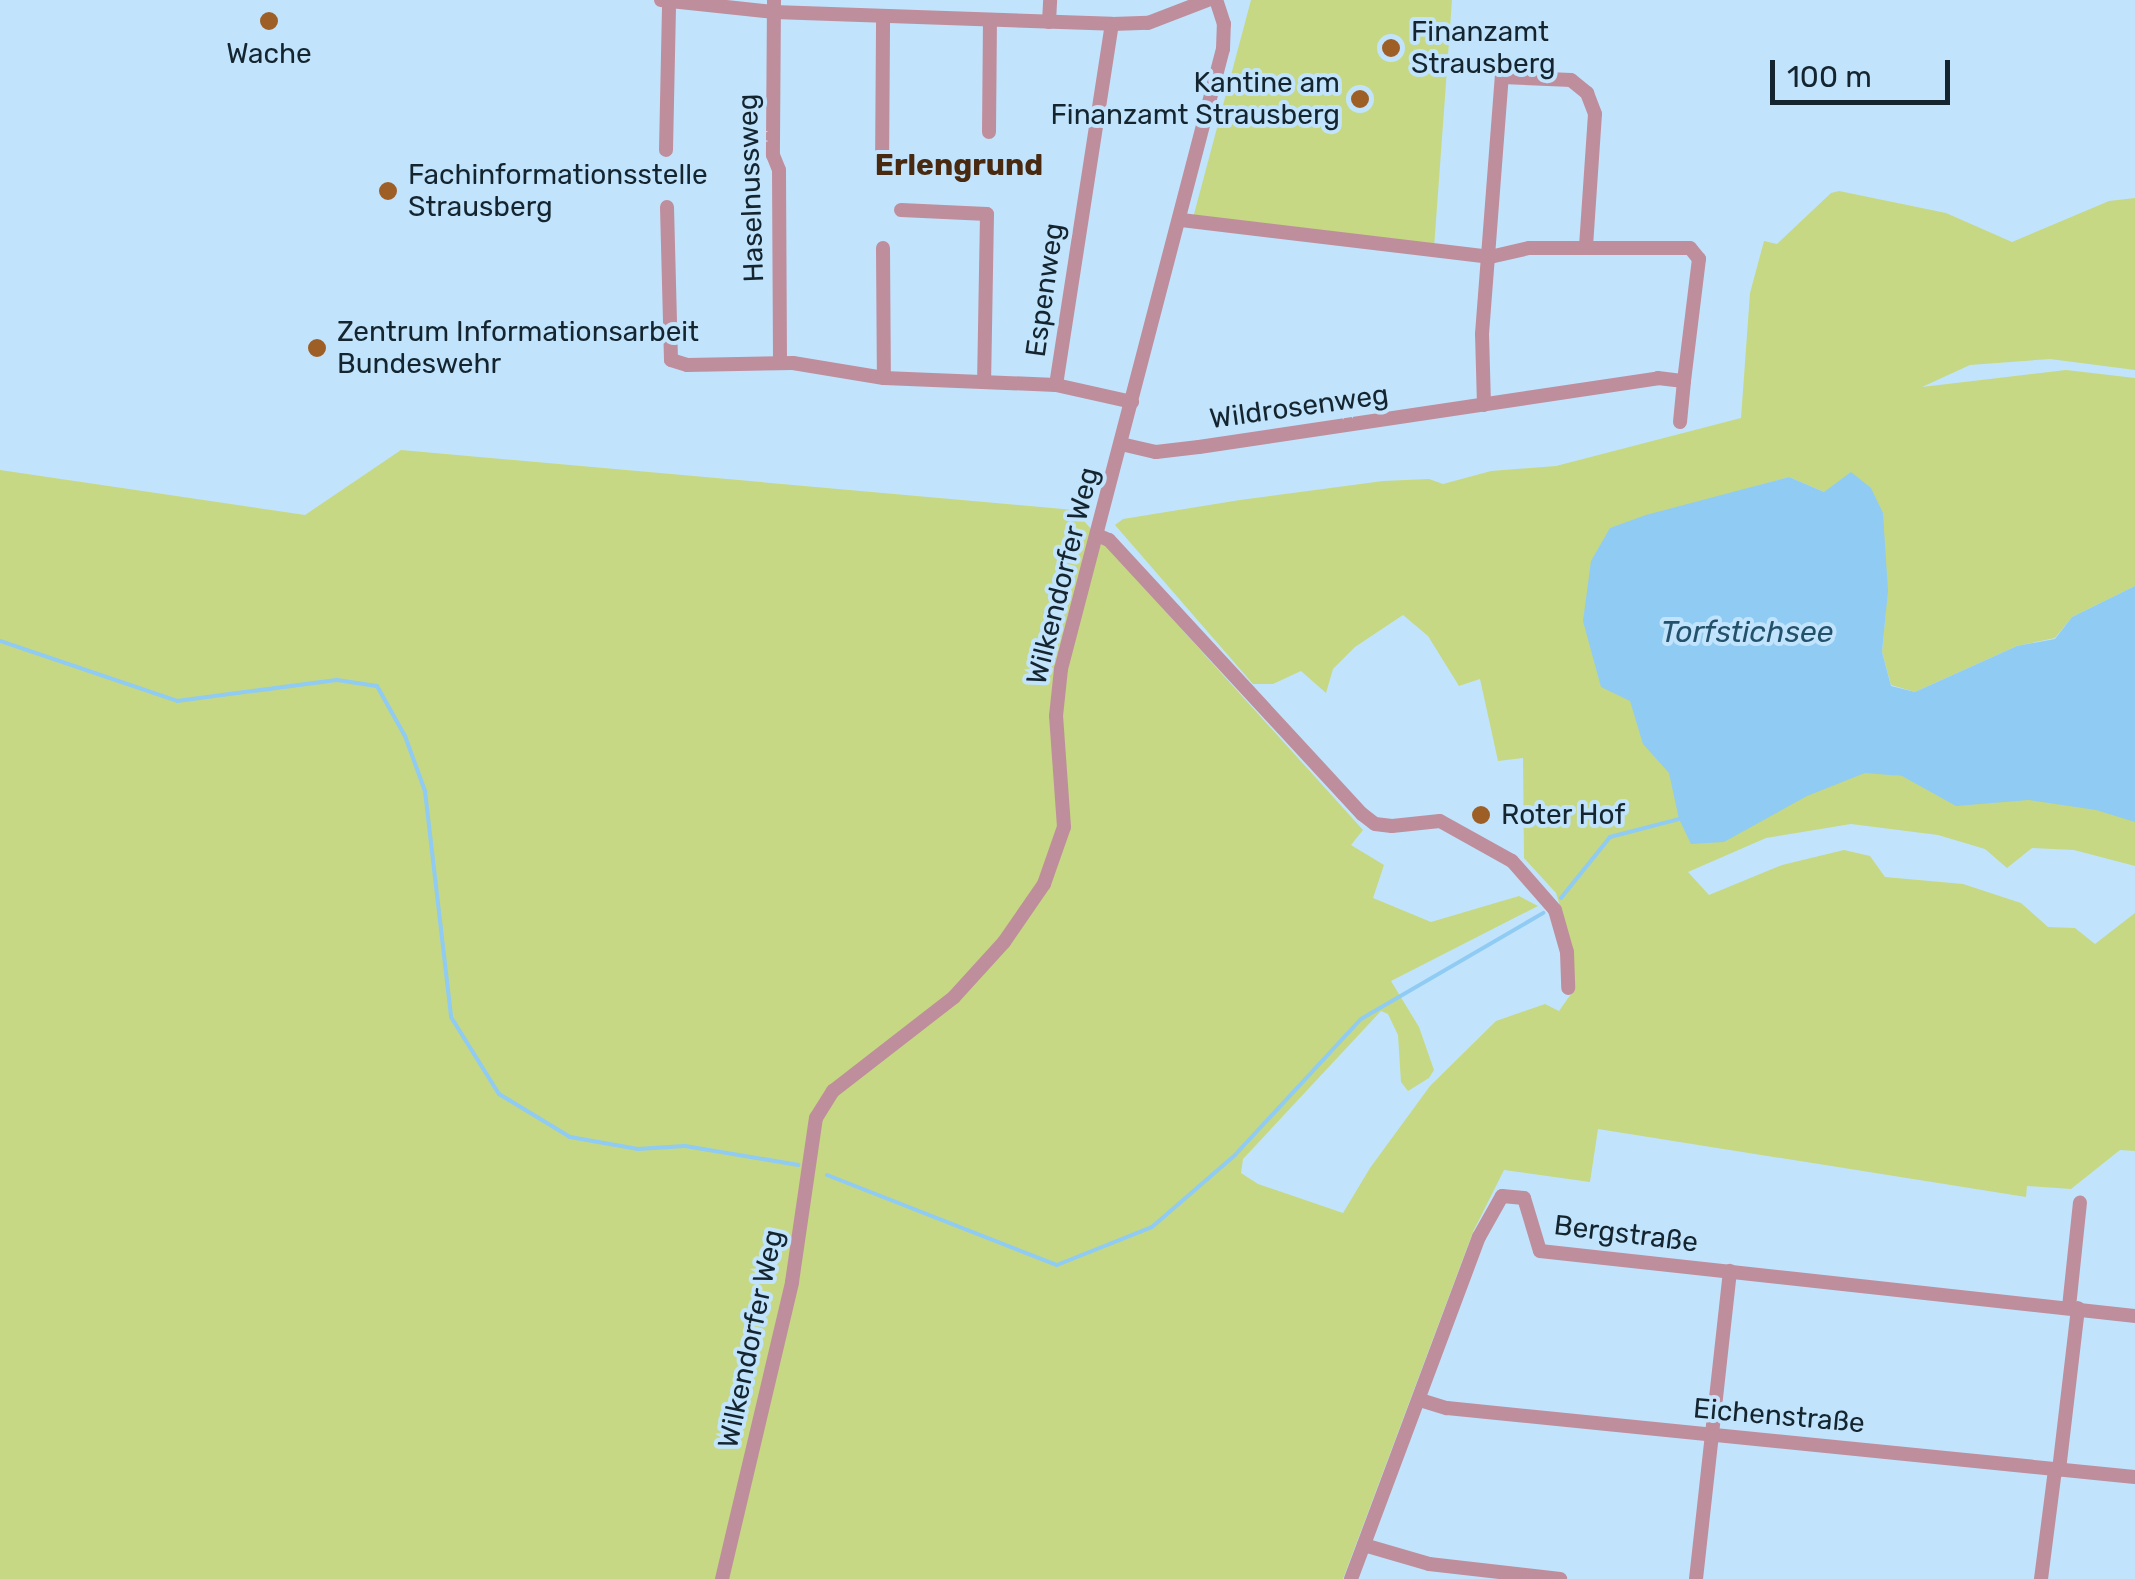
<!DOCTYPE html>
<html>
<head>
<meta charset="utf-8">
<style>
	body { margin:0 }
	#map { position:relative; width:2135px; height:1579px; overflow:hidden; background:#c1e4fc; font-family:Rubik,sans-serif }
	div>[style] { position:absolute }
	.green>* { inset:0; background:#c6d883 }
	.water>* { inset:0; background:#8fcbf3 }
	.stream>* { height:4px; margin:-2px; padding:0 2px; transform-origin:2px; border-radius:2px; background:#8fcbf3 }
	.minor>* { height:14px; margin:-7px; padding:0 7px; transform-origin:7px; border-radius:7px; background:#bf8e9d }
	.dots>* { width:28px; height:28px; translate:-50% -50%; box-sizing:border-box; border:5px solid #c1e4fc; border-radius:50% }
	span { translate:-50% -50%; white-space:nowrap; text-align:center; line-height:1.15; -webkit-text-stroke:8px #c1e4fc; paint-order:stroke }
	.poi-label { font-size:28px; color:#142530 }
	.left { translate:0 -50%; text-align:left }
	.right { translate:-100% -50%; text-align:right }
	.street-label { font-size:28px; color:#142530 }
	.neighbourhood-label { font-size:30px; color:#492a10; font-weight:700 }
	.water-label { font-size:30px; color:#23516c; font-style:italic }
	.scale { position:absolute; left:1770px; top:60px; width:180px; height:45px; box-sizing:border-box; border:5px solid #142530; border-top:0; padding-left:12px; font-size:30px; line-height:35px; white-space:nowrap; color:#142530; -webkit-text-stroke:8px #c1e4fc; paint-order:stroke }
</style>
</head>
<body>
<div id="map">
	<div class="green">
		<div style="clip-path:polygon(1251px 0,1452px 0,1434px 248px,1193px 218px)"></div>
		<div style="clip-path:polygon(1839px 191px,1946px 213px,2012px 242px,2109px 201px,2135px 198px,2135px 370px,2050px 359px,1970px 365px,1922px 387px,2066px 370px,2135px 378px,2135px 586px,2072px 617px,2055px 638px,2017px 646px,1915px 692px,1891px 685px,1882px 652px,1886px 608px,1824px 492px,1789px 477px,1610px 528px,1792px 761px,2135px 808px,2135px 866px,2074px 850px,2032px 848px,2007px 868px,1985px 849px,1938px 835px,1851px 824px,1766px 838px,1688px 872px,1709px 895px,1782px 865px,1844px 850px,1870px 856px,1885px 877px,1963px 884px,2021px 903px,2048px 927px,2075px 928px,2095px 944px,2135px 913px,2135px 1151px,2120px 1150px,2071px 1189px,2027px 1186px,2026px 1197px,1598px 1129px,1590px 1182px,1504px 1170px,1473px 1232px,1343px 1579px,0 1579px,0 470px,305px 515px,401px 450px,1074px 510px,1363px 830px,1351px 845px,1384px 865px,1373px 898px,1431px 922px,1519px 896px,1538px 906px,1391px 981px,1419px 1027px,1434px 1070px,1429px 1078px,1408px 1091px,1401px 1082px,1398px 1035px,1388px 1014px,1381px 1011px,1243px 1159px,1241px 1173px,1258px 1184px,1343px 1213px,1370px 1168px,1430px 1086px,1496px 1021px,1545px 1004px,1559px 1011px,1573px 991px,1565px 922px,1556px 893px,1524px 858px,1523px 758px,1498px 761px,1480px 679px,1459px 686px,1428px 636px,1403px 615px,1355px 647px,1333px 669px,1326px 693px,1301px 671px,1273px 684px,1253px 684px,1115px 525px,1123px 519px,1240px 500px,1383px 481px,1429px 479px,1443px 484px,1491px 471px,1556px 466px,1741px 418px,1750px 293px,1764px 241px,1777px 244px,1831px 193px)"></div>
	</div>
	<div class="water">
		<div style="clip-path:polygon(1851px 472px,1871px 488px,1883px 513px,1888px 591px,1882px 652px,1891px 686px,1915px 692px,2017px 646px,2055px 639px,2072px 617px,2135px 586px,2135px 822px,2096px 810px,2029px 800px,1956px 806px,1902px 776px,1865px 773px,1807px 796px,1724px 842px,1691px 844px,1679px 819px,1669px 773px,1643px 744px,1630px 701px,1601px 687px,1583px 621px,1591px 561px,1610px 528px,1646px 515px,1789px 477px,1824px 492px)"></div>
	</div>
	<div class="stream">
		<div style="left:0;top:641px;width:187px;rotate:18.7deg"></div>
		<div style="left:177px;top:701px;width:161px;rotate:-7.5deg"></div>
		<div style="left:337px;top:680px;width:40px;rotate:8.5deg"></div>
		<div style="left:377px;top:686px;width:57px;rotate:60.8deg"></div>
		<div style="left:405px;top:736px;width:59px;rotate:70deg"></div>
		<div style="left:425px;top:791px;width:227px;rotate:83.4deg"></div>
		<div style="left:451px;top:1017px;width:91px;rotate:58.1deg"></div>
		<div style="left:499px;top:1094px;width:83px;rotate:31.2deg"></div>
		<div style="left:570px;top:1137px;width:69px;rotate:10deg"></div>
		<div style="left:638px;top:1149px;width:47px;rotate:-3.7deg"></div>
		<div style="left:685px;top:1146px;width:115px;rotate:9.5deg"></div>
		<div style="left:1561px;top:898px;width:78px;rotate:-51.2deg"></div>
		<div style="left:1610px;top:837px;width:71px;rotate:-14.6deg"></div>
		<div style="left:827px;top:1175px;width:247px;rotate:21.4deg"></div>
		<div style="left:1057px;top:1265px;width:102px;rotate:-21.8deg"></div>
		<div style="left:1152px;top:1227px;width:110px;rotate:-40.9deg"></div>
		<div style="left:1235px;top:1155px;width:185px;rotate:-47.2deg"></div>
		<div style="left:1361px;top:1019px;width:211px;rotate:-30.2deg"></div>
	</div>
	<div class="minor">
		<div style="left:661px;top:0;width:114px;rotate:6.1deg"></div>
		<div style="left:774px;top:12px;width:338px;rotate:2deg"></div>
		<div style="left:1112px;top:24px;width:36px;rotate:-2deg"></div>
		<div style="left:1148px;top:23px;width:64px;rotate:-21deg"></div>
		<div style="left:774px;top:0;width:155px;rotate:90.4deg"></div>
		<div style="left:773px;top:155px;width:16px;rotate:68deg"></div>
		<div style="left:779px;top:170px;width:193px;rotate:89.7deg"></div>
		<div style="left:1049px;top:22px;width:22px;rotate:-87deg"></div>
		<div style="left:989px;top:132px;width:111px;rotate:-89.5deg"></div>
		<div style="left:666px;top:150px;width:146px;rotate:-88.8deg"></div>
		<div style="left:882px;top:172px;width:155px;rotate:-89.6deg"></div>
		<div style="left:667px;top:207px;width:153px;rotate:88.5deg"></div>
		<div style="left:671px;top:360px;width:17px;rotate:17deg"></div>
		<div style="left:687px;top:365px;width:106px;rotate:-1.1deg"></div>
		<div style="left:793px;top:363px;width:92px;rotate:9.4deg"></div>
		<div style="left:884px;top:378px;width:172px;rotate:2.3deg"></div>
		<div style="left:1056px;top:385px;width:78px;rotate:12.6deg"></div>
		<div style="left:901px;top:210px;width:86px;rotate:2.7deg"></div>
		<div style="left:987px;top:214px;width:167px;rotate:91deg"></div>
		<div style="left:883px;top:248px;width:130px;rotate:89.6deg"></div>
		<div style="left:1056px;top:385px;width:365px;rotate:-81.2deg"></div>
		<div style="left:1484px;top:405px;width:71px;rotate:-91.6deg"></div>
		<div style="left:1482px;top:334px;width:258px;rotate:-85.6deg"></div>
		<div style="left:1502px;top:77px;width:69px;rotate:2.5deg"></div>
		<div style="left:1571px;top:80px;width:21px;rotate:39deg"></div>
		<div style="left:1587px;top:93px;width:22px;rotate:69deg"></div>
		<div style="left:1595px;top:114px;width:133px;rotate:93.9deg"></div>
		<div style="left:1680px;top:422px;width:41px;rotate:-84.4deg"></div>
		<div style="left:1121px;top:444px;width:36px;rotate:13deg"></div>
		<div style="left:1156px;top:452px;width:43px;rotate:-6.6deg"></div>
		<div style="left:1199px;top:447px;width:464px;rotate:-8.5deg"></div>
		<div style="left:1658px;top:378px;width:26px;rotate:7deg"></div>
		<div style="left:1684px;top:381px;width:123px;rotate:-83deg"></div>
		<div style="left:1699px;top:259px;width:14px;rotate:-129deg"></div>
		<div style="left:1690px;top:248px;width:161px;rotate:180deg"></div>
		<div style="left:1529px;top:248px;width:39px;rotate:167deg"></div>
		<div style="left:1491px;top:257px;width:314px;rotate:-173.2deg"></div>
		<div style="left:1097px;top:535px;width:13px;rotate:23deg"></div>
		<div style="left:1109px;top:540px;width:373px;rotate:47.3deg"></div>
		<div style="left:1362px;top:814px;width:16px;rotate:38deg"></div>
		<div style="left:1375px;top:824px;width:17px;rotate:7deg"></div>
		<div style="left:1392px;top:826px;width:48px;rotate:-5.9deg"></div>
		<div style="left:1440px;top:821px;width:82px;rotate:29.1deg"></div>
		<div style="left:1512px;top:861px;width:65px;rotate:48.7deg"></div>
		<div style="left:1555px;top:910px;width:44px;rotate:74.1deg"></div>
		<div style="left:1567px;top:952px;width:36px;rotate:88deg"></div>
		<div style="left:2069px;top:1307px;width:105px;rotate:-84deg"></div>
		<div style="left:1420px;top:1400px;width:28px;rotate:17deg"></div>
		<div style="left:1447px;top:1408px;width:691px;rotate:5.73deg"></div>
		<div style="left:2059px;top:1470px;width:163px;rotate:-83.3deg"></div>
		<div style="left:1364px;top:1545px;width:68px;rotate:16.3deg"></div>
		<div style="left:1429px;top:1564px;width:132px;rotate:6.5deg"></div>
		<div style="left:722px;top:1579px;width:305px;rotate:-76.7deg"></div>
		<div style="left:792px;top:1282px;width:166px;rotate:-81.7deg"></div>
		<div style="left:816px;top:1118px;width:32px;rotate:-58deg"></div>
		<div style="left:833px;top:1091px;width:153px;rotate:-37.8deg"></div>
		<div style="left:954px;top:997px;width:74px;rotate:-47.7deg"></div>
		<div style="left:1004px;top:942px;width:70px;rotate:-55.4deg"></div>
		<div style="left:1044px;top:884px;width:60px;rotate:-70.7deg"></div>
		<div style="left:1064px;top:827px;width:111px;rotate:-94.1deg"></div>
		<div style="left:1056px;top:716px;width:47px;rotate:-83.9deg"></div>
		<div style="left:1061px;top:669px;width:641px;rotate:-75.36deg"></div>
		<div style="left:1223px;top:49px;width:25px;rotate:-88deg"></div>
		<div style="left:1224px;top:24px;width:25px;rotate:-108deg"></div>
		<div style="left:1351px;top:1579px;width:365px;rotate:-69.5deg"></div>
		<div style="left:1479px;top:1237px;width:47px;rotate:-60.7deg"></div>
		<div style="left:1502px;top:1196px;width:22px;rotate:5deg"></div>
		<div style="left:1524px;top:1198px;width:55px;rotate:73.2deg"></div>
		<div style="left:1540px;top:1251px;width:599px;rotate:6.23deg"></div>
		<div style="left:1696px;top:1579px;width:310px;rotate:-83.7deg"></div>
		<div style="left:2041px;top:1579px;width:111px;rotate:-82.7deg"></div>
	</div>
	<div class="dots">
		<div style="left:269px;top:21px;background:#9e5f27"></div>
		<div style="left:1391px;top:48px;background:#9e5f27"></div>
		<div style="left:1360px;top:99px;background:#9e5f27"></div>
		<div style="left:388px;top:191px;background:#9e5f27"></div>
		<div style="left:317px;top:348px;background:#9e5f27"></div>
		<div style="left:1481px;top:815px;background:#9e5f27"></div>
	</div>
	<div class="poi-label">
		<span class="left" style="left:1411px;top:48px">Finanzamt<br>Strausberg</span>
		<span style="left:269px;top:54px">Wache</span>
		<span class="right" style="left:1340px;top:99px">Kantine am<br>Finanzamt Strausberg</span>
		<span class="left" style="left:408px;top:191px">Fachinformationsstelle<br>Strausberg</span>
		<span class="left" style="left:337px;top:348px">Zentrum Informationsarbeit<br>Bundeswehr</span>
		<span class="left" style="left:1501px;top:815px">Roter Hof</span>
	</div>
	<div class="street-label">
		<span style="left:751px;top:188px;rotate:-92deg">Haselnussweg</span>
		<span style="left:1045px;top:290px;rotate:-82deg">Espenweg</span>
		<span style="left:1299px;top:407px;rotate:-8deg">Wildrosenweg</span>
		<span style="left:1063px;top:576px;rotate:-76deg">Wilkendorfer Weg</span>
		<span style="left:1626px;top:1234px;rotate:7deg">Bergstraße</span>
		<span style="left:751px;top:1339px;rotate:-78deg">Wilkendorfer Weg</span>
		<span style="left:1779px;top:1416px;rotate:5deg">Eichenstraße</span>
	</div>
	<div class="neighbourhood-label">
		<span style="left:959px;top:165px">Erlengrund</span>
	</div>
	<div class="water-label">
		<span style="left:1747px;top:632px">Torfstichsee</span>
	</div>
	<div class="scale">100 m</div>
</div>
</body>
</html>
